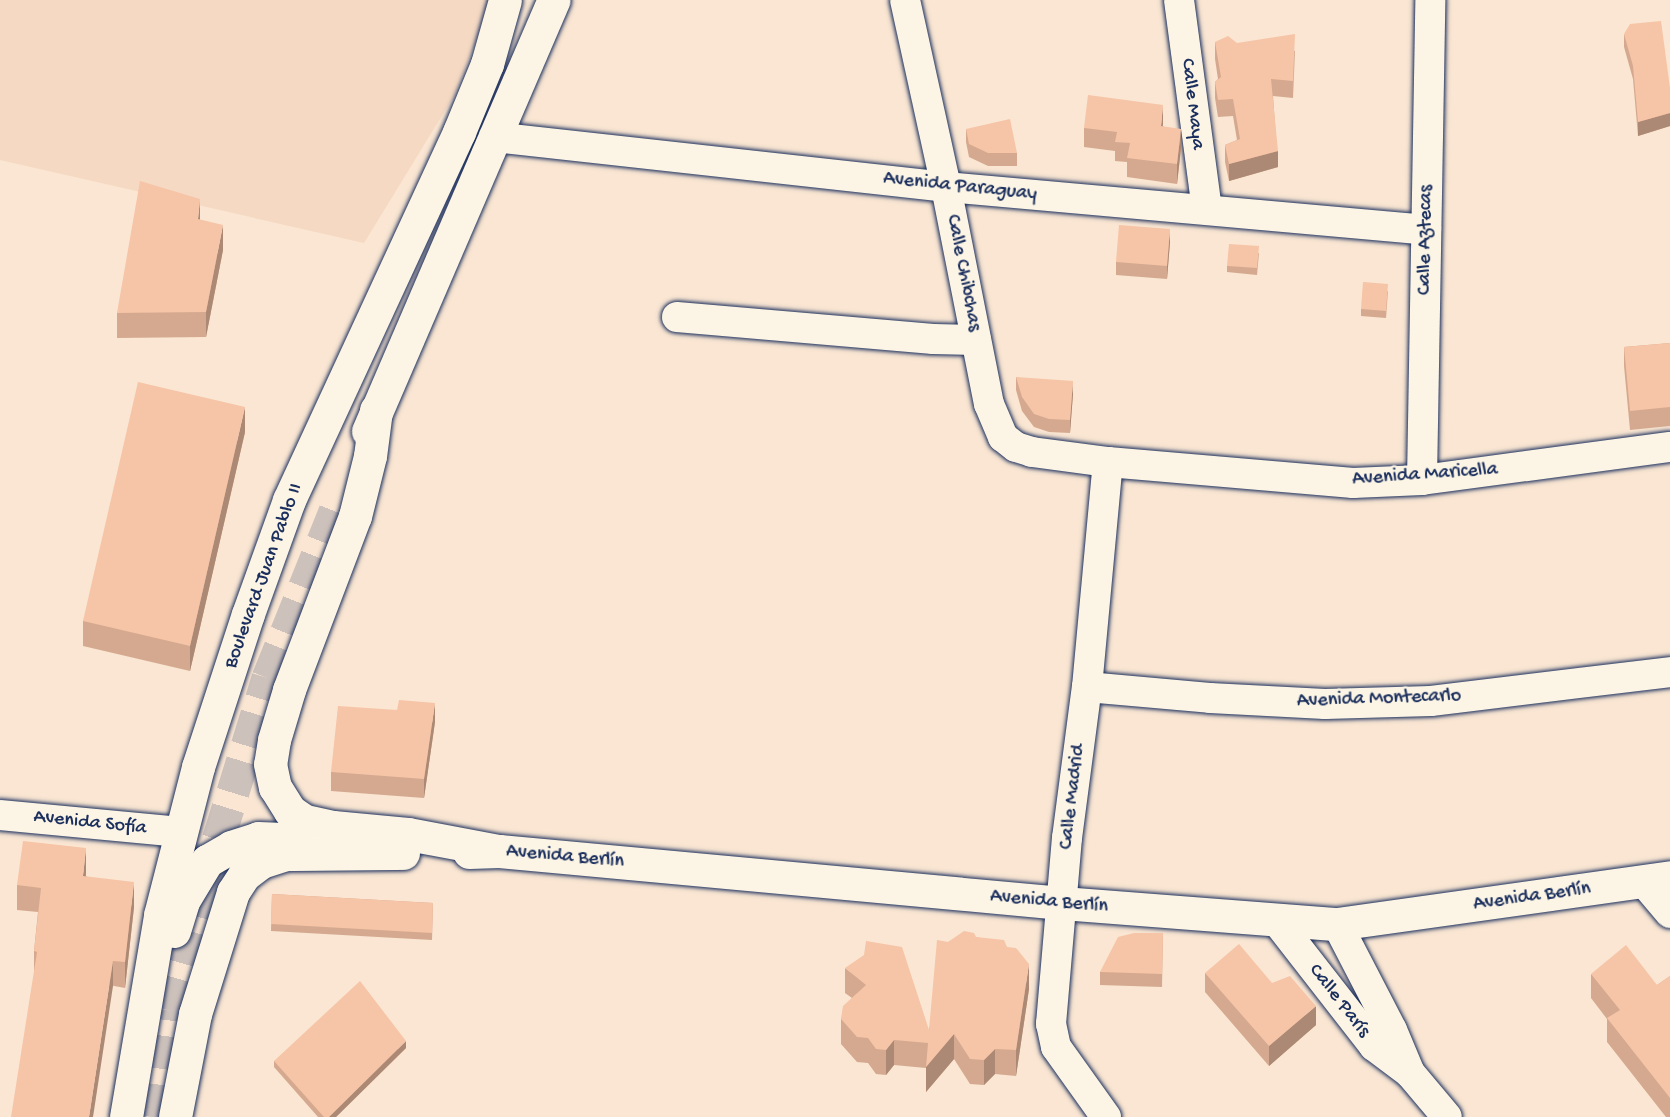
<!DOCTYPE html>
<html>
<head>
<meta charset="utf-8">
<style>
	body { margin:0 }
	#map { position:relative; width:1670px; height:1117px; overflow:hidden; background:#fae6d2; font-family:"Gochi Hand",sans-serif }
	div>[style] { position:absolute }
	.built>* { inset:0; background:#f5d9c3 }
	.primary-tunnel>* { height:33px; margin-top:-16.5px; transform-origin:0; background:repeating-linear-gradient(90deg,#cdc1bb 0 33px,transparent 0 49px) }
	.roads { filter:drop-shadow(0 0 2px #1b2f5e) drop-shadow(0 0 2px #1b2f5e) }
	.minor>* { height:30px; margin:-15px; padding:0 15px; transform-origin:15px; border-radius:15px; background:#fcf5e5 }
	.tertiary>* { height:33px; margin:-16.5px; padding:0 16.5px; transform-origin:16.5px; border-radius:16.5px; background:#fcf5e5 }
	.primary>* { height:33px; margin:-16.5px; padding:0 16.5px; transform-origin:16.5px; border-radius:16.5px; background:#fcf5e5 }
	.wall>* { inset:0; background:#d4a98f }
	.shaded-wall>* { inset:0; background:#ac8974 }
	.building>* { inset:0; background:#f6c4a6 }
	span { translate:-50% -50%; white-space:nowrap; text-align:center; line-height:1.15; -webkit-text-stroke:4.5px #fcf5e5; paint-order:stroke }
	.street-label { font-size:20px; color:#1b2f5e }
</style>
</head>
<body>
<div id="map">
	<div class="built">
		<div style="clip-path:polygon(0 0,492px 0,454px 96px,364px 243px,0 160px)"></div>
	</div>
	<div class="primary-tunnel">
		<div style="left:156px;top:1117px;width:108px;rotate:-83.1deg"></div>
		<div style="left:169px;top:1010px;width:129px;rotate:-74.2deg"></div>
		<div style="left:204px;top:886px;width:218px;rotate:-72.9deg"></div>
		<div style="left:268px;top:678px;width:193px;rotate:-68.1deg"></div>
	</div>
	<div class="roads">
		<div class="minor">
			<div style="left:905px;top:0;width:191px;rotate:77.6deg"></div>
			<div style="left:946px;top:187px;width:221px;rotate:78.8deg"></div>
			<div style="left:989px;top:404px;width:36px;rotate:67deg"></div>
			<div style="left:1003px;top:437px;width:16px;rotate:38deg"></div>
			<div style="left:1016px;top:447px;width:17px;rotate:17deg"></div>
			<div style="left:1032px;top:452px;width:77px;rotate:7.5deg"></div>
			<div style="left:1108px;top:462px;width:246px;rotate:4.9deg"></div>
			<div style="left:1353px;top:483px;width:69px;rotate:-2.5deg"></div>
			<div style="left:1422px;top:480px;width:250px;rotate:-7.6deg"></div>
			<div style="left:1179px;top:0;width:211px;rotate:82.4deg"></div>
			<div style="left:494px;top:137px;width:455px;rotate:6.3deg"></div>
			<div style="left:946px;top:187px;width:482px;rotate:5.1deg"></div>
			<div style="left:677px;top:317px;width:257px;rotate:4.9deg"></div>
			<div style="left:933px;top:339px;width:43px;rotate:1.3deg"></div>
			<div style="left:1422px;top:480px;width:480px;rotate:-89deg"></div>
			<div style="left:1087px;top:687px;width:123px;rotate:5.1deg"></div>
			<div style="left:1210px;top:698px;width:115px;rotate:3deg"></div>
			<div style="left:1325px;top:704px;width:106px;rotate:-1.6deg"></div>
			<div style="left:1431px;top:701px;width:241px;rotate:-6.9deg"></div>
			<div style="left:0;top:815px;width:182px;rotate:5.4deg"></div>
			<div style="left:1643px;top:881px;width:42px;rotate:49.8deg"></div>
			<div style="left:1276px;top:920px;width:160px;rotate:52.1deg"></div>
			<div style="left:1374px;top:1046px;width:45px;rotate:36.9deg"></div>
			<div style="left:1410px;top:1073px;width:57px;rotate:49.9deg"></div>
			<div style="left:1337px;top:924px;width:119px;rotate:62.6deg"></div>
			<div style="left:1392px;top:1030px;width:47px;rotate:67.3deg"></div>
			<div style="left:1106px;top:1117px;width:86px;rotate:-125.5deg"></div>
			<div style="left:1056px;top:1047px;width:24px;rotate:-102deg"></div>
			<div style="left:1051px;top:1024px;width:187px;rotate:-85.1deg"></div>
			<div style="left:1067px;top:838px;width:152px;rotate:-82.5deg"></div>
			<div style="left:1087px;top:687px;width:226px;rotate:-84.7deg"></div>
		</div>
		<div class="tertiary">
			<div style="left:469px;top:852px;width:30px;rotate:-2deg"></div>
			<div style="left:499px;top:851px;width:565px;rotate:5.28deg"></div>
			<div style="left:1062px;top:903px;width:276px;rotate:4.4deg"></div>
			<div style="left:1337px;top:924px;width:336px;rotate:-8deg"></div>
		</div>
		<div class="primary">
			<div style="left:376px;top:410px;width:46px;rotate:97.4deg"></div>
			<div style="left:370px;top:456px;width:62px;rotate:104deg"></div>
			<div style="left:355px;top:516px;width:186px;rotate:110.8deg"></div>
			<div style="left:289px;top:690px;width:52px;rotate:106.7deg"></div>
			<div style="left:274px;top:740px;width:24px;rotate:99deg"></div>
			<div style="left:270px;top:764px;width:24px;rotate:78deg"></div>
			<div style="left:275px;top:787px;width:28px;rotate:58deg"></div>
			<div style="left:290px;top:811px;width:18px;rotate:34deg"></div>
			<div style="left:305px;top:821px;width:29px;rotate:12deg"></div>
			<div style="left:333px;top:827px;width:75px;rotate:5.3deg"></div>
			<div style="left:408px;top:834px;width:93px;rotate:10.6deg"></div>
			<div style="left:368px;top:431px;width:469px;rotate:-66.7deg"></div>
			<div style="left:174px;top:931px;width:31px;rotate:-73deg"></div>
			<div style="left:183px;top:901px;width:47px;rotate:-59deg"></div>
			<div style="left:207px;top:861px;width:28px;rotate:-30deg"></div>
			<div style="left:231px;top:847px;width:28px;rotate:-18deg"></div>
			<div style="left:258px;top:838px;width:75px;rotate:2.3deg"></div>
			<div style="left:126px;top:1117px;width:205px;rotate:-80.4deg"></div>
			<div style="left:160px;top:915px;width:153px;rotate:-75.6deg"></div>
			<div style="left:198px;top:767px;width:161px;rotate:-71.9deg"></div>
			<div style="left:248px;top:614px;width:121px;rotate:-70.2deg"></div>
			<div style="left:289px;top:500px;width:405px;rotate:-65.2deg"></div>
			<div style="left:459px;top:132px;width:74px;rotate:-67.6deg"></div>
			<div style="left:487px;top:64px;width:66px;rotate:-74.3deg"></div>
			<div style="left:175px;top:1117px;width:105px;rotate:-79deg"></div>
			<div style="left:195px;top:1014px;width:128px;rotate:-72.7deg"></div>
			<div style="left:233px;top:892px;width:20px;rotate:-57deg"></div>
			<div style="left:244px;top:875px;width:21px;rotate:-37deg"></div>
			<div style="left:261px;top:862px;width:26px;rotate:-18deg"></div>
			<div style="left:286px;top:854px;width:117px;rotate:-0.5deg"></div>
		</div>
	</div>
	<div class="wall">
		<div style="clip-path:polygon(1624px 34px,1670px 88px,1670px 126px,1638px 136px,1633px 79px,1624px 47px)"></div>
		<div style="clip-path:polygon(1215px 42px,1237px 43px,1295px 51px,1293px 98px,1273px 96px,1278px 167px,1229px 181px,1225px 162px,1225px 145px,1237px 140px,1233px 116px,1218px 117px,1215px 98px,1215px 82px,1218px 79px,1215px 59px)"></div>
		<div style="clip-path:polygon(1163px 126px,1181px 148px,1177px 184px,1127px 177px,1127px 162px,1115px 161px,1115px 151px,1084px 147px,1084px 128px)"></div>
		<div style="clip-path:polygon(966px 129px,1017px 153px,1017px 166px,988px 166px,969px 157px,966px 142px)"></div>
		<div style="clip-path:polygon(1170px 242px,1167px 279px,1116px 275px,1116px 262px)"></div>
		<div style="clip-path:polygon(223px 250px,206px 337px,117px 338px,117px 313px)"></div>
		<div style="clip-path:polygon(1259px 253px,1257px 275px,1227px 272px,1227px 266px)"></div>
		<div style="clip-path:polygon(1388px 291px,1386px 318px,1361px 316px,1361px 309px)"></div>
		<div style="clip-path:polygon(1670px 343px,1670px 426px,1630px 430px,1624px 366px,1624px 347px)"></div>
		<div style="clip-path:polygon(1016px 377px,1073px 394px,1070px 433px,1049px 432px,1034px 427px,1022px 411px,1016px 390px)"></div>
		<div style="clip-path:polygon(245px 432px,190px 671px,83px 646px,83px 621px)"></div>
		<div style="clip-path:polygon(435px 722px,424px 798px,331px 791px,331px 772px)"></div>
		<div style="clip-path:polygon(86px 873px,86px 876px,134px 907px,125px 988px,34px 971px,34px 951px,38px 912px,17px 910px,17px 885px)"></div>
		<div style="clip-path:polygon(272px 894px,433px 903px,432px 940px,271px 931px)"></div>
		<div style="clip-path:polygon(1163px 933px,1162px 987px,1100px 985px,1100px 972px)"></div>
		<div style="clip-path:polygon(976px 937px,1007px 947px,1029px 989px,1016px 1076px,995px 1074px,984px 1085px,970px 1084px,954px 1059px,926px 1092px,926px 1068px,894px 1065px,886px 1075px,876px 1074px,868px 1063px,857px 1062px,841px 1044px,841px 1019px,852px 998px,845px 993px,845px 968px,929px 1030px,948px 942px)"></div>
		<div style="clip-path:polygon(1205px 973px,1272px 983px,1316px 1025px,1269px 1066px,1205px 992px)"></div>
		<div style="clip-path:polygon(1591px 974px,1657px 985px,1670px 976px,1670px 1117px,1666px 1117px,1607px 1042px,1607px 1019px,1591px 998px)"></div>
		<div style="clip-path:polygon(406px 1048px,336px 1117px,318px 1117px,274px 1067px,274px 1061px)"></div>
	</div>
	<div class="shaded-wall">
		<div style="clip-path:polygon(1163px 105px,1163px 124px,1161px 145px,1161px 126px)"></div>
		<div style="clip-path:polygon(1670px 113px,1670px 126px,1638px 136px,1638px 122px)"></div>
		<div style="clip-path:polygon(1181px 129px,1181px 148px,1177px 184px,1177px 164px)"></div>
		<div style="clip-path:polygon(1278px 151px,1278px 167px,1229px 181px,1229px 164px)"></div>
		<div style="clip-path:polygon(200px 199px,200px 224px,198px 219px)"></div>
		<div style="clip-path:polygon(223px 225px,223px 250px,206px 337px,206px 312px)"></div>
		<div style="clip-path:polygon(1170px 229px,1170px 242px,1167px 279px,1167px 266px)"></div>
		<div style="clip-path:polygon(1073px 381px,1073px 394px,1070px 433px,1070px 420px)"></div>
		<div style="clip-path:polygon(245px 407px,245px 432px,190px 671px,190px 646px)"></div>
		<div style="clip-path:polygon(435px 703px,435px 722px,424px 798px,424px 779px)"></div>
		<div style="clip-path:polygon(86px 848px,86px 873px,83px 901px,83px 876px)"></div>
		<div style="clip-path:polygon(134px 882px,134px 907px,125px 988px,125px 962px)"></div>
		<div style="clip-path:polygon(113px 961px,113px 986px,93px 1117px,89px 1117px)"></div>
		<div style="clip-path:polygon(1029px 964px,1029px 989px,1016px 1076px,1016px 1050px)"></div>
		<div style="clip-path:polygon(1316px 1006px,1316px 1025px,1269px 1066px,1269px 1046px)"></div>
		<div style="clip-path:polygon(954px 1034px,954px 1059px,926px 1092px,926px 1067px)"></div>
		<div style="clip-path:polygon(894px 1040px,894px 1065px,886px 1075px,886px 1050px)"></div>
		<div style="clip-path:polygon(406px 1041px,406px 1048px,336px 1117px,329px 1117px)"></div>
		<div style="clip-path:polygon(995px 1049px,995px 1074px,984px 1085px,984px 1060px)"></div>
	</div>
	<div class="building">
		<div style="clip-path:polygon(1661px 21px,1670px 88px,1670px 113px,1638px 122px,1633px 66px,1624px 34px,1630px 24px)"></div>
		<div style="clip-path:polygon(1295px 34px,1293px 81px,1271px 79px,1278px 151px,1229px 164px,1225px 145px,1240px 139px,1233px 99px,1218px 100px,1215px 82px,1221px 77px,1215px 42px,1228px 36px,1237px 43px)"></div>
		<div style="clip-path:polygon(1088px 95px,1163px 105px,1161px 126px,1181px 129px,1177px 164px,1127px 158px,1130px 143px,1115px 142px,1117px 132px,1084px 128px)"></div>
		<div style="clip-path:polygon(1010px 119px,1017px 153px,988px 153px,969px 144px,966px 129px)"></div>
		<div style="clip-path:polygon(140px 181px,200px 199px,198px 219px,223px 225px,206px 312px,117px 313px)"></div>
		<div style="clip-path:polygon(1119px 225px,1170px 229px,1167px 266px,1116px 262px)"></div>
		<div style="clip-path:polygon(1229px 244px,1259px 246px,1257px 268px,1227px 266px)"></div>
		<div style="clip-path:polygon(1363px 282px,1388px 284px,1386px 311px,1361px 309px)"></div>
		<div style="clip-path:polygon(1670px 343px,1670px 407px,1630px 411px,1624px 347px)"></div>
		<div style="clip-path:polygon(1016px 377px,1073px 381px,1070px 420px,1049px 419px,1034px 414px,1022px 397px)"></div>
		<div style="clip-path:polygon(138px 382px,245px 407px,190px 646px,83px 621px)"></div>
		<div style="clip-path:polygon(399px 700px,435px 703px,424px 779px,331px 772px,338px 706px,397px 710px)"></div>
		<div style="clip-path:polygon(23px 841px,86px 848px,83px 876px,134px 882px,125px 962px,113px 961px,89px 1117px,11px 1117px,37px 952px,34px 951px,41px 888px,17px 885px)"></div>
		<div style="clip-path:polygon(272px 894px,433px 903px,432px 933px,271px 924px)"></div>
		<div style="clip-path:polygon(964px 931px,974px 933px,976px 937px,1004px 940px,1007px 947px,1016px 948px,1029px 964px,1016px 1050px,995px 1049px,984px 1060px,970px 1059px,954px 1034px,926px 1067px,928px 1043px,894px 1040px,886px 1050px,876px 1049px,868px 1038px,857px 1037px,841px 1019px,843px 1006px,866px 985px,845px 968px,864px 955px,866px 941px,902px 947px,929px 1030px,937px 940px,948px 942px)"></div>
		<div style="clip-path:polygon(1134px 933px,1163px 933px,1162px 974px,1100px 972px,1118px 937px)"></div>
		<div style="clip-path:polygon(1239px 944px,1272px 983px,1290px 976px,1316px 1006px,1269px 1046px,1205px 973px)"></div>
		<div style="clip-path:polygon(1626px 945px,1657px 985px,1670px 976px,1670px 1098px,1607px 1018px,1620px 1010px,1591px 974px)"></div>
		<div style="clip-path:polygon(360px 981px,406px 1041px,329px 1117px,324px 1117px,274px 1061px)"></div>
	</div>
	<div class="street-label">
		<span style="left:1192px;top:104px;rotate:83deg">Calle Maya</span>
		<span style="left:960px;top:187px;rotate:6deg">Avenida Paraguay</span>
		<span style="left:1426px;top:240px;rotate:-89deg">Calle Aztecas</span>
		<span style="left:963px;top:273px;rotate:79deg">Calle Chibchas</span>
		<span style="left:1425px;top:475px;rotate:-4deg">Avenida Maricella</span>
		<span style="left:264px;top:576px;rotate:-70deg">Boulevard Juan Pablo II</span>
		<span style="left:1379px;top:699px;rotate:-2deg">Avenida Montecarlo</span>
		<span style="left:1073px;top:797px;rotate:-83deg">Calle Madrid</span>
		<span style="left:90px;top:823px;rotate:6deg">Avenida Sofía</span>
		<span style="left:565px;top:857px;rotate:5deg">Avenida Berlín</span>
		<span style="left:1532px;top:897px;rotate:-8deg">Avenida Berlín</span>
		<span style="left:1049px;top:902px;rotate:5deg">Avenida Berlín</span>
		<span style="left:1339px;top:1001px;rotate:52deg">Calle París</span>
	</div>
</div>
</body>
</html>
